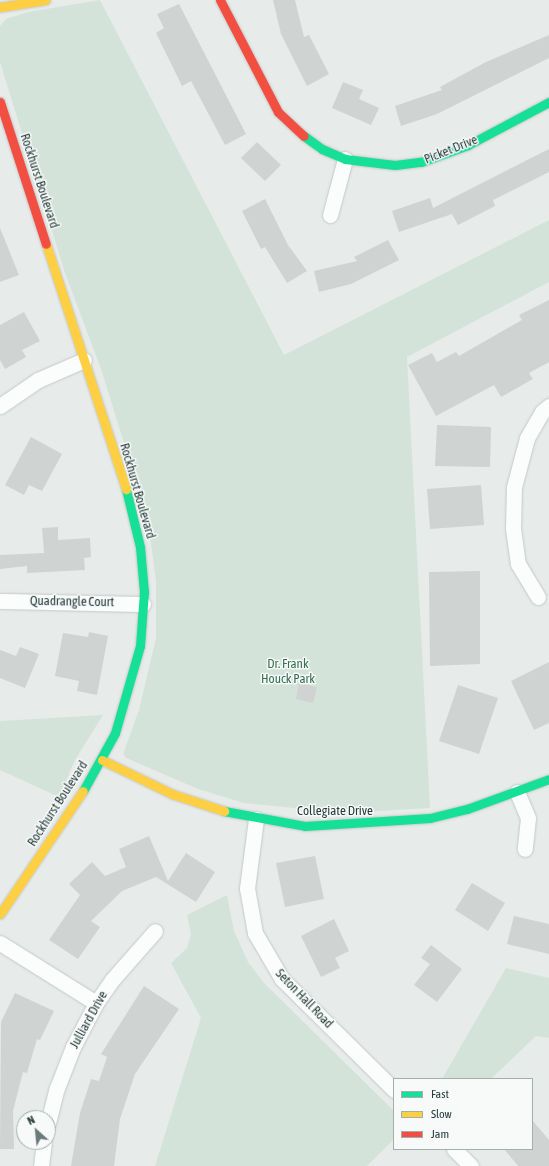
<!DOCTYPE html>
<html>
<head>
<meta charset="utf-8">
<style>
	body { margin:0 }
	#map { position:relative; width:549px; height:1166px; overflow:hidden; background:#e7ecea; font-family:"Asap Condensed",sans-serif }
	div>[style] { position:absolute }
	.green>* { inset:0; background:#d3e3da }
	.building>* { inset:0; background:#cfd3d2 }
	.roads { filter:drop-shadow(0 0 1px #c4c9c7) drop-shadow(0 0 1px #c4c9c7) }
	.street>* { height:15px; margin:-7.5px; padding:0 7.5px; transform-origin:7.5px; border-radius:7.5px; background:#fbfcfc }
	.fast>* { height:9px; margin:-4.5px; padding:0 4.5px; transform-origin:4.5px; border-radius:4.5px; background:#16e098 }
	.slow>* { height:9px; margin:-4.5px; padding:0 4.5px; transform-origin:4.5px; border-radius:4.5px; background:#ffcf43 }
	.jam>* { height:9px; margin:-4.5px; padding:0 4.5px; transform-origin:4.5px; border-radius:4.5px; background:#f24e42 }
	span { translate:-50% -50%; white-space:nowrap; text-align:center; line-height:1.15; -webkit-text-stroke:3px #f7faf9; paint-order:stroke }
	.street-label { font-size:13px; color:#273e3c }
	.park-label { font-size:13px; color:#357156 }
	.legend { position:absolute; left:393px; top:1078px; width:140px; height:72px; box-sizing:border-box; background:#f7faf9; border:1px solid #a4afad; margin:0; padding:5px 7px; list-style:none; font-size:12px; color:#273e3c }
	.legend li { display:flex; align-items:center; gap:8px; height:20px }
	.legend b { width:20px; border:1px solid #a4afad }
	.north { position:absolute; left:16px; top:1110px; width:40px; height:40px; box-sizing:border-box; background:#f7faf9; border:1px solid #a4afad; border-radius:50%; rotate:333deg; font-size:11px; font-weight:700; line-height:16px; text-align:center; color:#273e3c }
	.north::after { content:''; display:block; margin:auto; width:14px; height:18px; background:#6a7b79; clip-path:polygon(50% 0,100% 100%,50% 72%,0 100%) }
</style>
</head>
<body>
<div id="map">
	<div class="green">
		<div style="clip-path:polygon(100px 0,284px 355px,549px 220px,549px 282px,407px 357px,430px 808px,344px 813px,244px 803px,198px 789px,126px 758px,123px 754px,139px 710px,156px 638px,156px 581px,148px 521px,102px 372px,65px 273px,0 62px,0 26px,6px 19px,28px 12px)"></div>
		<div style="clip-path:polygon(103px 715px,75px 760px,59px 797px,0 770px,0 721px)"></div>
		<div style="clip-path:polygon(227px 895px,234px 931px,248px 962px,264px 983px,394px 1111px,394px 1139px,367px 1166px,155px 1166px,201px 1018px,171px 963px,187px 948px,191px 934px,187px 915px)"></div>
		<div style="clip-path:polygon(506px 968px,549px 978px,549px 1038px,536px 1036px,491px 1079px,442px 1079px)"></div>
	</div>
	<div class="building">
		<div style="clip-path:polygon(273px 0,295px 0,304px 37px,309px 35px,329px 74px,307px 86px,281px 34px)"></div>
		<div style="clip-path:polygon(179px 4px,246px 134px,225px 145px,191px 81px,182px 86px,156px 33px,164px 28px,157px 14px)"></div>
		<div style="clip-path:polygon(549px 35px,549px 58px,437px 114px,401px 126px,395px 106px,442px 90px,440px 87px,486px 62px)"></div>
		<div style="clip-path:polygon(343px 82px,363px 90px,359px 99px,379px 108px,371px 125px,332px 108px)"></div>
		<div style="clip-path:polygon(257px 142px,281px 165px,265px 181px,241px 158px)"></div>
		<div style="clip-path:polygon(549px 149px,549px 172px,493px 200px,495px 206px,458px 225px,452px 214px,399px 232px,392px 211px,430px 198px,433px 208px)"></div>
		<div style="clip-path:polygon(265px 199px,288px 245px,307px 271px,287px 283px,265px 247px,261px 249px,242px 211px)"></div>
		<div style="clip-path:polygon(0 228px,19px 275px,0 282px)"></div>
		<div style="clip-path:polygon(388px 240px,399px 260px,351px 284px,319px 292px,314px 271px,357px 261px,354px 257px)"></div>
		<div style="clip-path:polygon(549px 300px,549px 362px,529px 373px,533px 379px,501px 397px,494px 385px,436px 416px,408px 365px,432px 353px,437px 362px,456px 352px,459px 356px,522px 320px,519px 315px)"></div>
		<div style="clip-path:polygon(24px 312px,40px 341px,22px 350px,26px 357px,5px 369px,0 360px,0 325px)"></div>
		<div style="clip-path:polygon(437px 425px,491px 427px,490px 467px,435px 466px)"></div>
		<div style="clip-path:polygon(31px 437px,62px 454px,42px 491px,29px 485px,24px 495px,5px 485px)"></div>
		<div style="clip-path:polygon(481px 485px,484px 525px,430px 529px,427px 489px)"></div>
		<div style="clip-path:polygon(58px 527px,58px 540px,90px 538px,91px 557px,84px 558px,85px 570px,27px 573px,27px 566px,0 569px,0 555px,44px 553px,42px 528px)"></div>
		<div style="clip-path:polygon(480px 571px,480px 664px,430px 666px,429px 572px)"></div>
		<div style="clip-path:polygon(89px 632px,108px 636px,97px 695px,77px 691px,79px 681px,55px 676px,63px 633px,88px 637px)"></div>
		<div style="clip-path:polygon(20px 647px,39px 654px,25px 688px,0 678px,0 650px,16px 656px)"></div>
		<div style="clip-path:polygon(549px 662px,549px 723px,534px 730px,511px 681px)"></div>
		<div style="clip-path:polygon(299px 683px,317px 687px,313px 703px,296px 699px)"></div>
		<div style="clip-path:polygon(458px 685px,498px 698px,479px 754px,439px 741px)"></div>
		<div style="clip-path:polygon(149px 836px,168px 881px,186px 853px,215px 872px,196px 902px,156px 877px,122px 891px,91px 921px,100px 927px,78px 959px,49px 940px,80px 895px,69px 884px,92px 862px,105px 876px,126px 867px,119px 849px)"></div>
		<div style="clip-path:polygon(315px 856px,324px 899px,285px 907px,276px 863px)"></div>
		<div style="clip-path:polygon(472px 883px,505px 903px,488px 931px,455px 910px)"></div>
		<div style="clip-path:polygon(514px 916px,549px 924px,549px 954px,507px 944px)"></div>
		<div style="clip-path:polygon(334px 919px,349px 951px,335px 958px,340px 968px,321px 977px,301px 936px)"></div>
		<div style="clip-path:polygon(431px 945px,462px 969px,437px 1002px,414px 985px,430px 964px,421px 958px)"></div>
		<div style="clip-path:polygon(144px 986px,179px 1009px,135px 1074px,120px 1119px,114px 1166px,71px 1166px,80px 1113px,91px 1079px,99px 1081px,107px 1057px,101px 1054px)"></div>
		<div style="clip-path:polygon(15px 993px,54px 1011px,40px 1040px,37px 1039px,27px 1073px,23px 1072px,13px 1111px,14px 1149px,0 1149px,1px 1022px)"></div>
		<div style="clip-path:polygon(532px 1120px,549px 1140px,549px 1166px,518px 1166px,504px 1149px,532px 1149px)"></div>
	</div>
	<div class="roads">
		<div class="street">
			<div style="left:330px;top:215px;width:58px;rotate:-75deg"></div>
			<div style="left:0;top:406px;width:46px;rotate:-34.4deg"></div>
			<div style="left:38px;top:380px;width:50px;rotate:-23.5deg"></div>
			<div style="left:538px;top:597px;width:39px;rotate:-121deg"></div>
			<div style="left:518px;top:564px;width:36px;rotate:-98deg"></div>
			<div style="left:513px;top:528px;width:41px;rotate:-88.6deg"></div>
			<div style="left:514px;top:487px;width:51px;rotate:-75.1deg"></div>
			<div style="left:527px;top:438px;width:30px;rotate:-60deg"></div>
			<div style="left:542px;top:412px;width:9px;rotate:-41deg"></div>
			<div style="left:0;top:601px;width:143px;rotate:1.2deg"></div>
			<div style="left:517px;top:792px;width:28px;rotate:67deg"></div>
			<div style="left:528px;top:818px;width:31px;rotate:96deg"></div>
			<div style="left:256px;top:819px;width:70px;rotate:97.4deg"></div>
			<div style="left:247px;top:888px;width:46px;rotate:79.9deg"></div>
			<div style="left:255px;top:933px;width:53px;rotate:59.6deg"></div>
			<div style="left:282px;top:979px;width:158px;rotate:44.7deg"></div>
			<div style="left:0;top:943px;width:113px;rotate:32deg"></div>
			<div style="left:48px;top:1123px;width:36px;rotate:-76deg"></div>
			<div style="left:57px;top:1088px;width:44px;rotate:-68.7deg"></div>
			<div style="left:73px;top:1047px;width:50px;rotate:-62.4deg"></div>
			<div style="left:96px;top:1003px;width:28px;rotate:-55deg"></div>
			<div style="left:112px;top:980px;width:65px;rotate:-48.7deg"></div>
			<div style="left:454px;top:1149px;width:24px;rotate:45deg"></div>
			<div style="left:41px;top:1166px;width:24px;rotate:-83deg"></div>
		</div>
		<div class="fast">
			<div style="left:304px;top:136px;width:22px;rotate:36deg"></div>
			<div style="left:322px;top:149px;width:25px;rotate:23deg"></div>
			<div style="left:345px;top:159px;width:50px;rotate:6.8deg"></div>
			<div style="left:395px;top:165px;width:26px;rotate:-7deg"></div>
			<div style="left:421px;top:162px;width:50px;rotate:-19.9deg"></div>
			<div style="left:468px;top:145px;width:92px;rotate:-28deg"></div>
			<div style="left:83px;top:791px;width:66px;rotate:-61.1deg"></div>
			<div style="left:115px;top:733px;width:91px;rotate:-74deg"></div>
			<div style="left:140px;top:646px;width:54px;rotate:-85.8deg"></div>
			<div style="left:144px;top:592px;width:45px;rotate:-95.1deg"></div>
			<div style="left:140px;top:547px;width:60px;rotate:-103.6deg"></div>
			<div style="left:224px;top:811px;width:82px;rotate:10.5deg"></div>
			<div style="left:305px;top:826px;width:125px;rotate:-3.7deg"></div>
			<div style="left:430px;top:818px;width:38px;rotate:-14deg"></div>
			<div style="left:467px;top:809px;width:87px;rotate:-20.1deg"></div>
		</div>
		<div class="slow">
			<div style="left:0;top:7px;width:46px;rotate:-8.8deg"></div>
			<div style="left:46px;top:244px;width:258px;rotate:71.9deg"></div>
			<div style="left:102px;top:760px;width:78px;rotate:25.9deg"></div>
			<div style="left:172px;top:794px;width:55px;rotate:18.1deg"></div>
			<div style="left:0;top:914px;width:148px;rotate:-56deg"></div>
		</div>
		<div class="jam">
			<div style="left:220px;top:0;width:126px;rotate:62.6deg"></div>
			<div style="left:278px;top:112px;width:35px;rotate:43deg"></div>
			<div style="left:0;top:102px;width:149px;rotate:72.1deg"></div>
		</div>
	</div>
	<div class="street-label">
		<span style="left:451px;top:150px;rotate:-22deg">Picket Drive</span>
		<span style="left:39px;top:181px;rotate:72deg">Rockhurst Boulevard</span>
		<span style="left:137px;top:491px;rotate:74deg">Rockhurst Boulevard</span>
		<span style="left:72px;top:602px;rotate:1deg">Quadrangle Court</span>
		<span style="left:58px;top:804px;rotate:-57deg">Rockhurst Boulevard</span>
		<span style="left:335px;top:811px">Collegiate Drive</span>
		<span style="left:304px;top:999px;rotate:46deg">Seton Hall Road</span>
		<span style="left:89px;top:1020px;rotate:-61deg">Julliard Drive</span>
	</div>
	<div class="park-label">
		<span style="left:288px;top:672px">Dr. Frank<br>Houck Park</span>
	</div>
	<ul class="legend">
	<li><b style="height:5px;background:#16e098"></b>Fast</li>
	<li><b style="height:5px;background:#ffcf43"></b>Slow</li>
	<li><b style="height:5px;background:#f24e42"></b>Jam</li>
	</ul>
	<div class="north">N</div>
</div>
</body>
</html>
